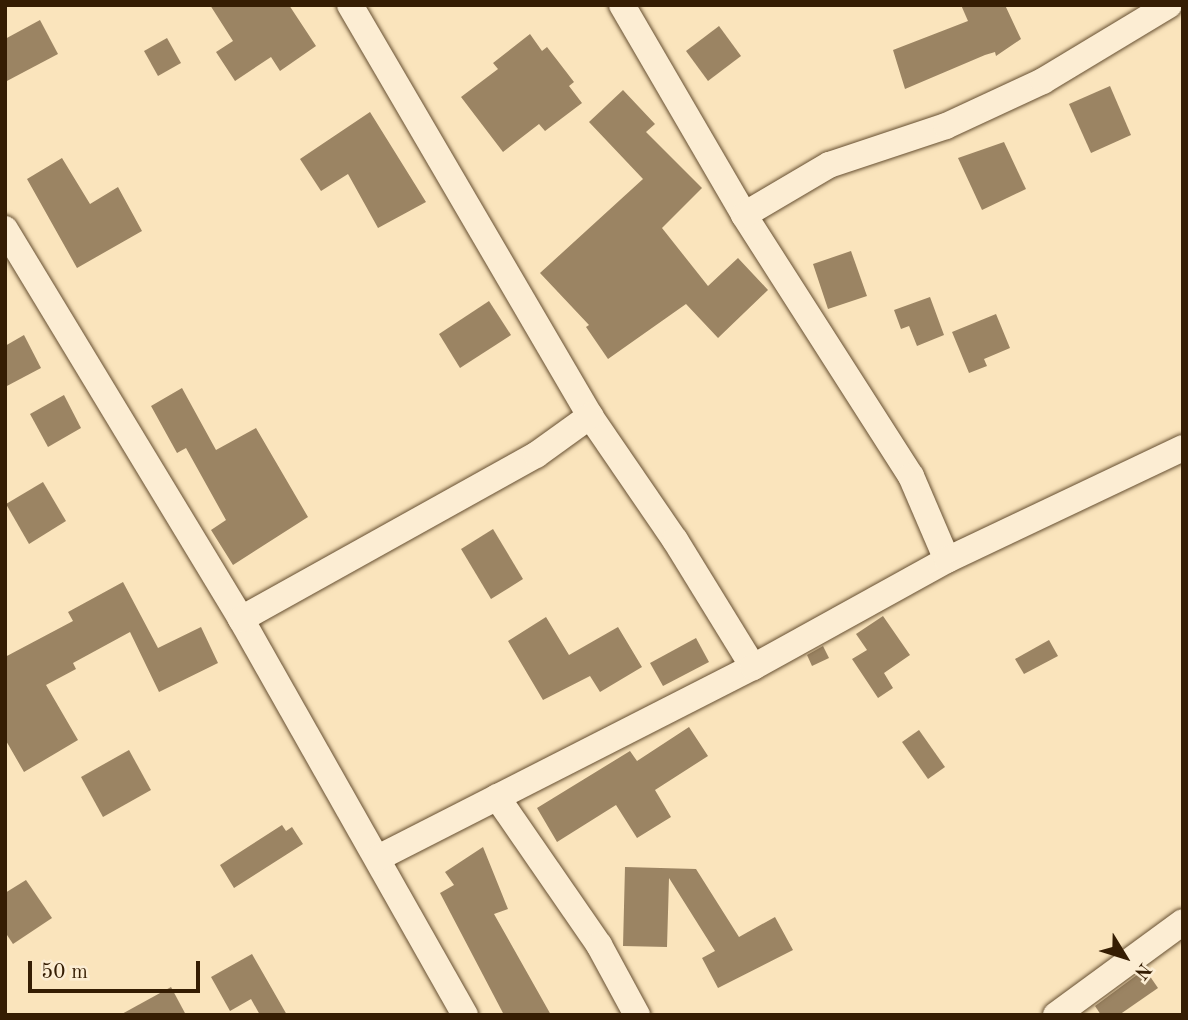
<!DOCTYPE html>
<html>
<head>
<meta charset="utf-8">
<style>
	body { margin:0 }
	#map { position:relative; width:1188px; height:1020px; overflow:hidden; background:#fae4bc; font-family:"Old Standard TT",serif }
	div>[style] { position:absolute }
	.building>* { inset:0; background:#9b8463 }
	.roads { filter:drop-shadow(0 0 2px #664f31) drop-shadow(0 0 2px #664f31) }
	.minor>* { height:26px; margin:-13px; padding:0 13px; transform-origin:13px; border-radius:13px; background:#fcedd3 }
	span { translate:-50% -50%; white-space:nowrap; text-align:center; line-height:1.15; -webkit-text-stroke:5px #fcedd3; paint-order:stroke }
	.frame { position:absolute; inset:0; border:7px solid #351d03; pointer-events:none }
	.north { position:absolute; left:1090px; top:922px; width:70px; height:70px; -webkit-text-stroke:5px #fcedd3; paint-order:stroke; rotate:128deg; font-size:19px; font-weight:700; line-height:28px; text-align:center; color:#351d03 }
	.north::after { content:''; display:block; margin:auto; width:24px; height:32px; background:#351d03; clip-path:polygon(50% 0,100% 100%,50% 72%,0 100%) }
	.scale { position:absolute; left:28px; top:961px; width:172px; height:32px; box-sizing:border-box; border:4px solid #351d03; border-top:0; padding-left:9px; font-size:21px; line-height:24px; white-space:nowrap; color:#351d03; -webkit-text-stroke:5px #fcedd3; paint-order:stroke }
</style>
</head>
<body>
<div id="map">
	<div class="building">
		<div style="clip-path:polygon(210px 5px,289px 5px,316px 46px,280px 71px,271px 57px,235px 81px,216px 52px,233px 41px)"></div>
		<div style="clip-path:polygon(961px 5px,1005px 5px,1021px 39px,996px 56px,995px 52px,985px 55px,905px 89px,893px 50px,968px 21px)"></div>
		<div style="clip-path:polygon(40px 20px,58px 54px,5px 82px,5px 39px)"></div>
		<div style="clip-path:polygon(719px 26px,741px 56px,708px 81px,686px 51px)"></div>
		<div style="clip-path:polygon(530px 34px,542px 51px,547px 47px,574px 82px,569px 86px,582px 103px,545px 131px,539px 124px,503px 152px,461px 97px,498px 69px,493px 63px)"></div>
		<div style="clip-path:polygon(167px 38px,181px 63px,158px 76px,144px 51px)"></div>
		<div style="clip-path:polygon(1110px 86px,1131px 135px,1091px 153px,1069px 104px)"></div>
		<div style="clip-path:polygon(623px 90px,655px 124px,646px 132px,702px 188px,662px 228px,708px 286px,738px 258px,768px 290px,718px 338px,686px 304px,608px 359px,586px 327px,589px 325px,540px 273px,643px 179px,589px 122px)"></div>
		<div style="clip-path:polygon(370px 112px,426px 202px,378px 228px,348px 174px,321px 191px,300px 159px)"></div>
		<div style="clip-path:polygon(1004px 142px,1026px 189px,982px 210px,958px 158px)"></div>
		<div style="clip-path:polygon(62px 158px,90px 204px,118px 187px,142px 231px,77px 268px,27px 179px)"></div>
		<div style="clip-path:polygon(851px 251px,867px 296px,828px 309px,813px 264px)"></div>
		<div style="clip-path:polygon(930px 297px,944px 335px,917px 346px,909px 326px,901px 329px,894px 310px)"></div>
		<div style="clip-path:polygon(489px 301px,511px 335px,460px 368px,439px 334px)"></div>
		<div style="clip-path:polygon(996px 314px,1010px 348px,984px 359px,987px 366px,969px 373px,952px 332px)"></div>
		<div style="clip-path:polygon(24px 335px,41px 368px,5px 387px,5px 346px)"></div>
		<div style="clip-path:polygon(182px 388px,216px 450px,256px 428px,308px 517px,233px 565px,211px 530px,226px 520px,186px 448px,177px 453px,151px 406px)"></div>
		<div style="clip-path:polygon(64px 395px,81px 428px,48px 447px,30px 414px)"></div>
		<div style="clip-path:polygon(43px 482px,66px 521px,29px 544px,6px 504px)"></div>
		<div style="clip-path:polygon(493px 529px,523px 579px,491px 599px,461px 549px)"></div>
		<div style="clip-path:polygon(123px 582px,158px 648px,201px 627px,218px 663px,159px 692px,130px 632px,73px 663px,76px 669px,46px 685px,78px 740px,24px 772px,5px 739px,5px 657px,73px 621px,68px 612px)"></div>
		<div style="clip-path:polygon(883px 616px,910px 655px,884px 673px,893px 688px,878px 698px,852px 659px,867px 650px,856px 634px)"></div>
		<div style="clip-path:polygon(546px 617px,569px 655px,618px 627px,642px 667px,600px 692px,590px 676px,543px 700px,508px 641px)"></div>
		<div style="clip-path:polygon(696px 638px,709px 662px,663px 686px,650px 663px)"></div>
		<div style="clip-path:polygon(1049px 640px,1058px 656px,1024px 674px,1015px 659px)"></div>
		<div style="clip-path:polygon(823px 646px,829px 658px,812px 666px,807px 655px)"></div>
		<div style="clip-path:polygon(689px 727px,708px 756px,655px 790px,671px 817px,637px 838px,616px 805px,557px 842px,537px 808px,630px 751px,637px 761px)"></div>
		<div style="clip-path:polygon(919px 730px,945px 767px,928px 779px,902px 742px)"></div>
		<div style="clip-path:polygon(129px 750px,151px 790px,103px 817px,81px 777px)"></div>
		<div style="clip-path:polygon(282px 825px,286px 831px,292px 827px,303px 844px,234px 888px,220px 865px)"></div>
		<div style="clip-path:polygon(483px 847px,508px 909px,494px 914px,551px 1015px,504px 1015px,440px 893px,454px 885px,445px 872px)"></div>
		<div style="clip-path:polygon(625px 867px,696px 869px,739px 937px,775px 917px,793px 950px,718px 988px,702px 958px,715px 951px,669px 878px,667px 947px,623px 946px)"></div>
		<div style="clip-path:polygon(26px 880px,52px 918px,13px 944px,5px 932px,5px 893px)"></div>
		<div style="clip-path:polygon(252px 954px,287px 1015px,260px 1015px,251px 999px,230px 1011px,211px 977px)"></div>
		<div style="clip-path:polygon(1145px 969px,1158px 988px,1119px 1015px,1101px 1015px,1095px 1006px)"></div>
		<div style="clip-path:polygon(171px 987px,186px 1015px,120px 1015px)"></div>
	</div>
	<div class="roads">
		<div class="minor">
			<div style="left:350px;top:5px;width:476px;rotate:59.7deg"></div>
			<div style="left:590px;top:416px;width:150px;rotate:55.6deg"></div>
			<div style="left:675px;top:540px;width:149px;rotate:58.4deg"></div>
			<div style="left:622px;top:5px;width:243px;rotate:59.8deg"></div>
			<div style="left:744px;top:215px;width:310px;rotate:57.4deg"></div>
			<div style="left:911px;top:476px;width:91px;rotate:66.8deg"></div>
			<div style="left:744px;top:215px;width:99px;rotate:-30.5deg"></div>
			<div style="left:829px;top:165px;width:123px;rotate:-18.4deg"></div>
			<div style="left:946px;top:126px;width:107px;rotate:-24.9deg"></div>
			<div style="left:1043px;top:81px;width:147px;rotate:-31.1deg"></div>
			<div style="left:5px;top:229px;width:456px;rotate:58.8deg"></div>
			<div style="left:241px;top:619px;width:455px;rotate:60.5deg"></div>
			<div style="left:241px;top:619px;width:338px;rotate:-29.1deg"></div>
			<div style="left:536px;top:455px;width:67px;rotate:-35.8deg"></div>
			<div style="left:497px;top:797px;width:180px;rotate:55.4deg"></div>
			<div style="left:599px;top:945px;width:80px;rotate:61.5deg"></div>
			<div style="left:378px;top:858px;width:421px;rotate:-27deg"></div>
			<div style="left:753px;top:667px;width:222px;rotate:-28.9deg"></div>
			<div style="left:947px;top:560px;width:261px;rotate:-25.4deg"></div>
			<div style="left:1056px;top:1015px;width:157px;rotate:-36.2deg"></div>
		</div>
	</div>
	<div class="frame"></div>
	<div class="north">N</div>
	<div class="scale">50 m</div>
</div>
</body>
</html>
